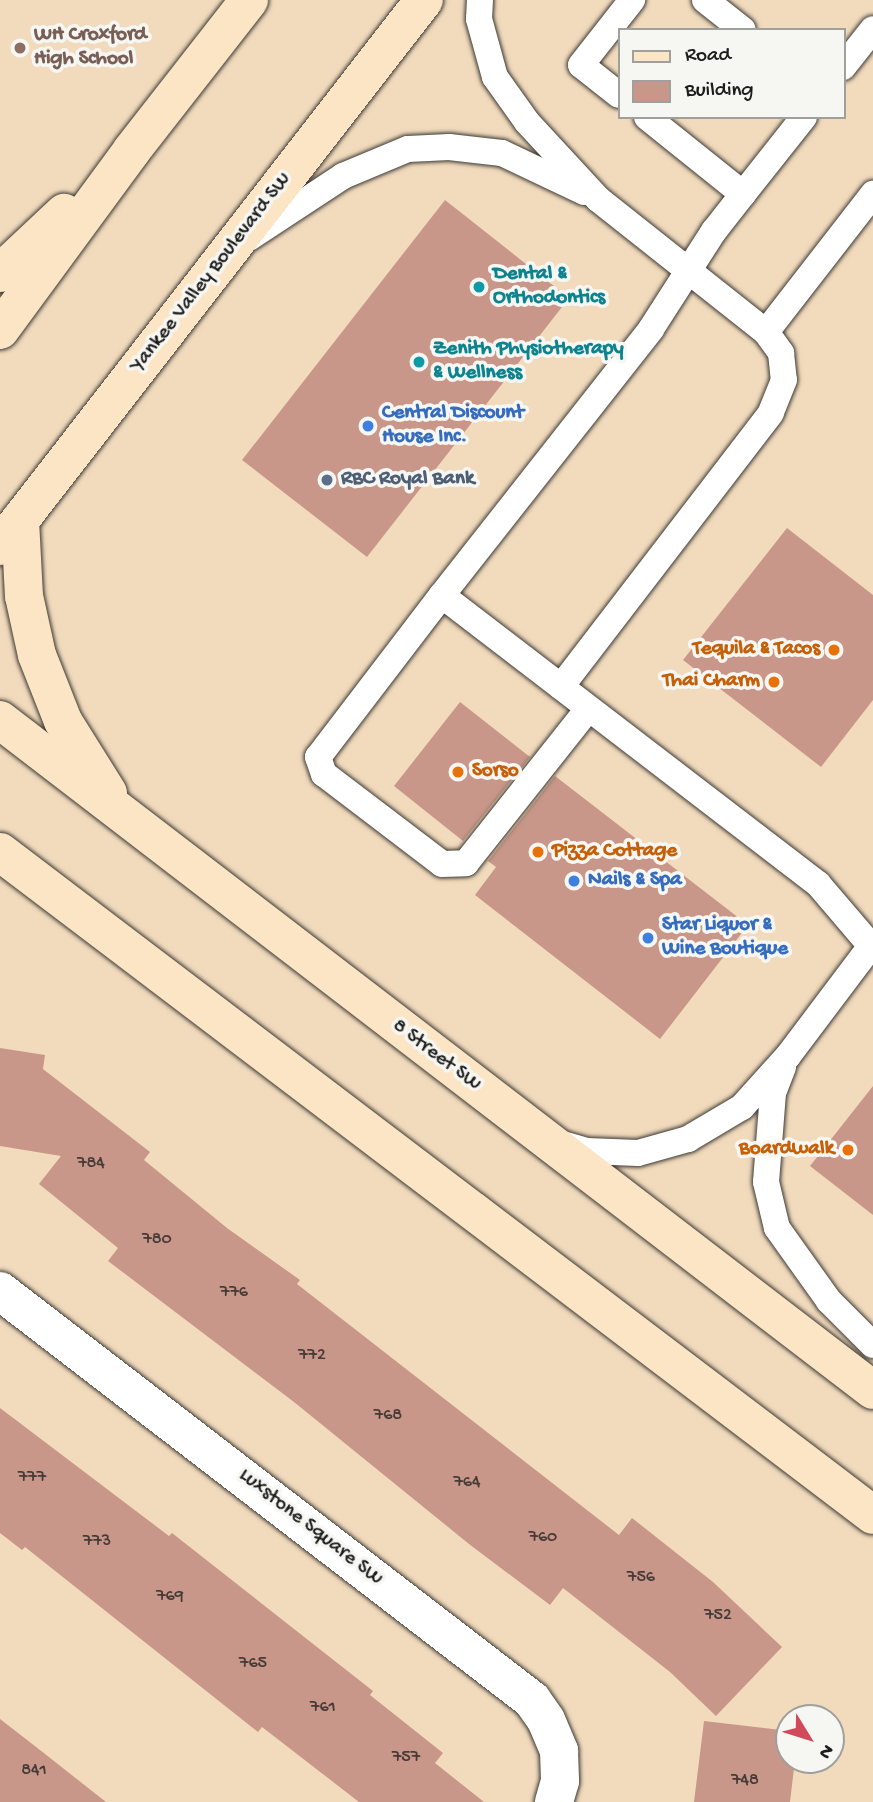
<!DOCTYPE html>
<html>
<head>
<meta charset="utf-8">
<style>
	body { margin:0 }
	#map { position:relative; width:873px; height:1802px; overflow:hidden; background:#f2dbbd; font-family:"Gochi Hand",sans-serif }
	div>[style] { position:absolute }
	.building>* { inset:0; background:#c89789 }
	.roads { filter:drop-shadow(0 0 2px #3c3934) drop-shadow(0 0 2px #3c3934) }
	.service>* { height:26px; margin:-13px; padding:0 13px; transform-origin:13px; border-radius:13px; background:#fff }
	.minor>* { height:38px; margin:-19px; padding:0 19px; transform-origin:19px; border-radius:19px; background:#fff }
	.secondary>* { height:38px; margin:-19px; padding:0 19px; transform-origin:19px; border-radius:19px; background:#fce5c4 }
	.dots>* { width:19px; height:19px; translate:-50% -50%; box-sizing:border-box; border:4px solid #f6f6f2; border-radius:50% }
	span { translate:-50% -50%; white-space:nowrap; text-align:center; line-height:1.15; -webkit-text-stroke:7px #f6f6f2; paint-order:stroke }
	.number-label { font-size:18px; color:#473b37 }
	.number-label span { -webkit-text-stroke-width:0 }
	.education-label { font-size:21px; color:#785e54; font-weight:700 }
	.left { translate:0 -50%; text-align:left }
	.street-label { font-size:21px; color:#1c1c1c }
	.culture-label { font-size:21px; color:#0d838f; font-weight:700 }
	.shop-label { font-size:21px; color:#366cbe; font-weight:700 }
	.service-label { font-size:21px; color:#4e5e75; font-weight:700 }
	.food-label { font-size:21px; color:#c56008; font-weight:700 }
	.right { translate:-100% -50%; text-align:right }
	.legend { position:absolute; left:618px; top:28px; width:228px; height:91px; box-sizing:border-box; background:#f6f6f2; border:2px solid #9f9f9c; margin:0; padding:9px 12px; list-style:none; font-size:21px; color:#1c1c1c }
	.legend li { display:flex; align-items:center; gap:14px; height:35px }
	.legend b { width:35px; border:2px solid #9f9f9c }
	.north { position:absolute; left:775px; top:1704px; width:70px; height:70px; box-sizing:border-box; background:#f6f6f2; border:2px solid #9f9f9c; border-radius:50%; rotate:128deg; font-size:19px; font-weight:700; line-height:28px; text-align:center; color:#1c1c1c }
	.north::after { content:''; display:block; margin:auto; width:24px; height:32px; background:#d1495b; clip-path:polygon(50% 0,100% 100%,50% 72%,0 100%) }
</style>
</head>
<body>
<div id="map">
	<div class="building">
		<div style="clip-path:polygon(445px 200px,569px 298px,367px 557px,242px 460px)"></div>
		<div style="clip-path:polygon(787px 528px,873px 595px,873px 700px,821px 767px,683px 660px)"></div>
		<div style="clip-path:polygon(460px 702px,530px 757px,463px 841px,394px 786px)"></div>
		<div style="clip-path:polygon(555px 776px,748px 925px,660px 1039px,475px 895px,496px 867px,488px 861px)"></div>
		<div style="clip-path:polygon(0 1048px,45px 1055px,43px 1069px,150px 1152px,144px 1160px,227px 1228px,300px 1280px,297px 1284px,619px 1535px,632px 1518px,713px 1582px,782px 1647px,716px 1716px,670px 1672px,563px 1588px,550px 1605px,469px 1544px,294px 1402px,108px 1261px,118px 1248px,39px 1184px,61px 1156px,0 1146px)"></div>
		<div style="clip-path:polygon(873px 1086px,873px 1215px,810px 1166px)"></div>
		<div style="clip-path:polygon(0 1408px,169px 1536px,172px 1533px,373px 1691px,370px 1695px,443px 1753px,435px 1763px,484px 1802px,359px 1802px,262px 1727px,258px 1732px,25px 1547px,22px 1550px,0 1533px)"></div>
		<div style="clip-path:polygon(0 1719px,40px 1750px,106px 1802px,0 1802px)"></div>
		<div style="clip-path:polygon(704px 1721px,789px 1731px,789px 1760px,795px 1760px,790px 1802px,694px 1802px)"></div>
	</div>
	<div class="roads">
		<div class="service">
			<div style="left:480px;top:0;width:19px;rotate:93deg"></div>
			<div style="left:479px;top:19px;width:60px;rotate:74.6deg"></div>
			<div style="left:495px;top:77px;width:55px;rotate:54.6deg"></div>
			<div style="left:527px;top:122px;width:105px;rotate:47.3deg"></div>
			<div style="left:598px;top:199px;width:214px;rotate:38.4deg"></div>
			<div style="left:766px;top:332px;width:26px;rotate:54deg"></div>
			<div style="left:781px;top:353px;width:27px;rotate:84deg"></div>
			<div style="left:784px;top:380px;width:35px;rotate:112deg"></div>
			<div style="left:771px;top:413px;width:345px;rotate:127.5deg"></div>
			<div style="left:705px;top:0;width:48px;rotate:38.3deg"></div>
			<div style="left:843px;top:67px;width:48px;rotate:-51.7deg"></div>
			<div style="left:619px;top:95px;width:48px;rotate:-141.7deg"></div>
			<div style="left:581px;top:65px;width:83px;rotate:-51.9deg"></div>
			<div style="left:743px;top:194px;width:98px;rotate:-51.6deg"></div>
			<div style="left:249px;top:238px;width:113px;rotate:-33.4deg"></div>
			<div style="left:343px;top:176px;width:70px;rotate:-22.6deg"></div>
			<div style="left:408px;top:149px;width:41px;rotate:-2.8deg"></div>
			<div style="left:449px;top:147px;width:53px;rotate:6.5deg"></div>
			<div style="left:502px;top:153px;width:91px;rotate:25.4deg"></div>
			<div style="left:766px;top:332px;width:175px;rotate:-52.2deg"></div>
			<div style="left:442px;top:595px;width:204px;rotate:127.4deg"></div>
			<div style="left:318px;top:757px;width:18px;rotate:71deg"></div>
			<div style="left:324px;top:774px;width:148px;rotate:37.3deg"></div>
			<div style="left:442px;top:864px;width:24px;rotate:-2deg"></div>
			<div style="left:466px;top:863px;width:196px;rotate:-51.6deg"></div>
			<div style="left:783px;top:1067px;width:28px;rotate:111deg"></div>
			<div style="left:773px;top:1093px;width:89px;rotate:94.5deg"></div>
			<div style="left:766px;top:1182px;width:47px;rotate:76.6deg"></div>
			<div style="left:777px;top:1228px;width:90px;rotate:54.5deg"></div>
			<div style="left:829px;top:1301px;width:62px;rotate:45deg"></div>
			<div style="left:559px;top:1143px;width:29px;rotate:16deg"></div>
			<div style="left:587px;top:1151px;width:51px;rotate:2.2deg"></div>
			<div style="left:638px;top:1153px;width:52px;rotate:-15.6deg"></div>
			<div style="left:688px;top:1139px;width:63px;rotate:-30.7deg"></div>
			<div style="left:742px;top:1107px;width:69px;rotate:-48deg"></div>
			<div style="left:788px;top:1056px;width:138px;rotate:-53deg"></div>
			<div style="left:871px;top:946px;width:82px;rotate:-130.5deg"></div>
			<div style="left:818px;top:884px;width:474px;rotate:-142.5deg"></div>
			<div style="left:442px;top:595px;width:338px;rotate:-51.8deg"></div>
			<div style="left:651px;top:329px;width:117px;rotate:-57.3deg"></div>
			<div style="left:714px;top:231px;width:47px;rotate:-51.9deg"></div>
			<div style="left:743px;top:194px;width:123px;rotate:-141.3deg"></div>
		</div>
		<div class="minor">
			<div style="left:0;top:1291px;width:671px;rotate:37.55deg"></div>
			<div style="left:532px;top:1700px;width:24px;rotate:55deg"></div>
			<div style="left:546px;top:1720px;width:34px;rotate:67deg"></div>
			<div style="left:559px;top:1751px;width:30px;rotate:88deg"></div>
			<div style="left:560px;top:1781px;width:22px;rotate:106deg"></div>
		</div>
		<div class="secondary">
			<div style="left:0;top:273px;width:88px;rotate:-43.2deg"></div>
			<div style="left:0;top:330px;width:223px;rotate:-53.7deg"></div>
			<div style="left:132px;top:150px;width:190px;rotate:-52deg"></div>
			<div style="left:20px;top:520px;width:76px;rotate:87deg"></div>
			<div style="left:24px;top:596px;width:60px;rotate:77.6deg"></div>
			<div style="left:37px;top:655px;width:71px;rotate:68.5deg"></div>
			<div style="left:63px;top:721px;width:85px;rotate:58deg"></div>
			<div style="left:0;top:546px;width:691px;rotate:-52.17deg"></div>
			<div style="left:0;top:720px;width:1100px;rotate:37.51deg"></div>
			<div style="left:0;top:852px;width:1096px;rotate:37.21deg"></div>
		</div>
	</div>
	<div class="dots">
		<div style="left:20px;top:48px;background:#8d6e63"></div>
		<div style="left:479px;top:287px;background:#0f9aa8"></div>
		<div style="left:419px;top:362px;background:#0f9aa8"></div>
		<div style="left:368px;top:426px;background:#3f7fe0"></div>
		<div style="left:327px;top:480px;background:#5c6f8a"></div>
		<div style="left:834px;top:650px;background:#e8710a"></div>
		<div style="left:774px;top:682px;background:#e8710a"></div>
		<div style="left:458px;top:772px;background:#e8710a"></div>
		<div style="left:538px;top:852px;background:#e8710a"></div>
		<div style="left:574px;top:881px;background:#3f7fe0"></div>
		<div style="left:648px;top:938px;background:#3f7fe0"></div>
		<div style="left:848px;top:1150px;background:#e8710a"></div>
	</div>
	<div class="number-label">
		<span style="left:91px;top:1164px">784</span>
		<span style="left:157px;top:1240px">780</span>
		<span style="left:234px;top:1293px">776</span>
		<span style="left:312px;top:1356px">772</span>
		<span style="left:388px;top:1416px">768</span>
		<span style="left:32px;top:1478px">777</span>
		<span style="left:467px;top:1483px">764</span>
		<span style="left:543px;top:1538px">760</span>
		<span style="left:97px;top:1542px">773</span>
		<span style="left:641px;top:1578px">756</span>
		<span style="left:170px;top:1597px">769</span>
		<span style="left:718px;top:1616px">752</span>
		<span style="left:253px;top:1664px">765</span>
		<span style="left:323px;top:1708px">761</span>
		<span style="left:406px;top:1758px">757</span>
		<span style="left:34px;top:1771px">841</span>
		<span style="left:745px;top:1781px">748</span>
	</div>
	<div class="education-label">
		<span class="left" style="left:34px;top:48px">WH Croxford<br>High School</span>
	</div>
	<div class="street-label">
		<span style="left:212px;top:273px;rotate:-52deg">Yankee Valley Boulevard SW</span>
		<span style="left:436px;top:1056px;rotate:37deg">8 Street SW</span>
		<span style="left:310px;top:1528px;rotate:38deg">Luxstone Square SW</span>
	</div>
	<div class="culture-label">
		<span class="left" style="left:493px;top:287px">Dental &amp;<br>Orthodontics</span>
		<span class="left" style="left:433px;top:362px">Zenith Physiotherapy<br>&amp; Wellness</span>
	</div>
	<div class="shop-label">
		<span class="left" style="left:382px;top:426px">Central Discount<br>House Inc.</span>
		<span class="left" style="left:588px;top:881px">Nails &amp; Spa</span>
		<span class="left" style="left:662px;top:938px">Star Liquor &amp;<br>Wine Boutique</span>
	</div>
	<div class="service-label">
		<span class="left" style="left:341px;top:480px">RBC Royal Bank</span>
	</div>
	<div class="food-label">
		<span class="right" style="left:820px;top:650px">Tequila &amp; Tacos</span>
		<span class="right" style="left:760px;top:682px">Thai Charm</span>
		<span class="left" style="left:472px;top:772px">Sorso</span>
		<span class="left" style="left:552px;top:852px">Pizza Cottage</span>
		<span class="right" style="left:834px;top:1150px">Boardwalk</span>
	</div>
	<ul class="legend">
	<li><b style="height:9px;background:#fce5c4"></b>Road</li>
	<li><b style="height:19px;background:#c89789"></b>Building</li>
	</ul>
	<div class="north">N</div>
</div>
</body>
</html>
